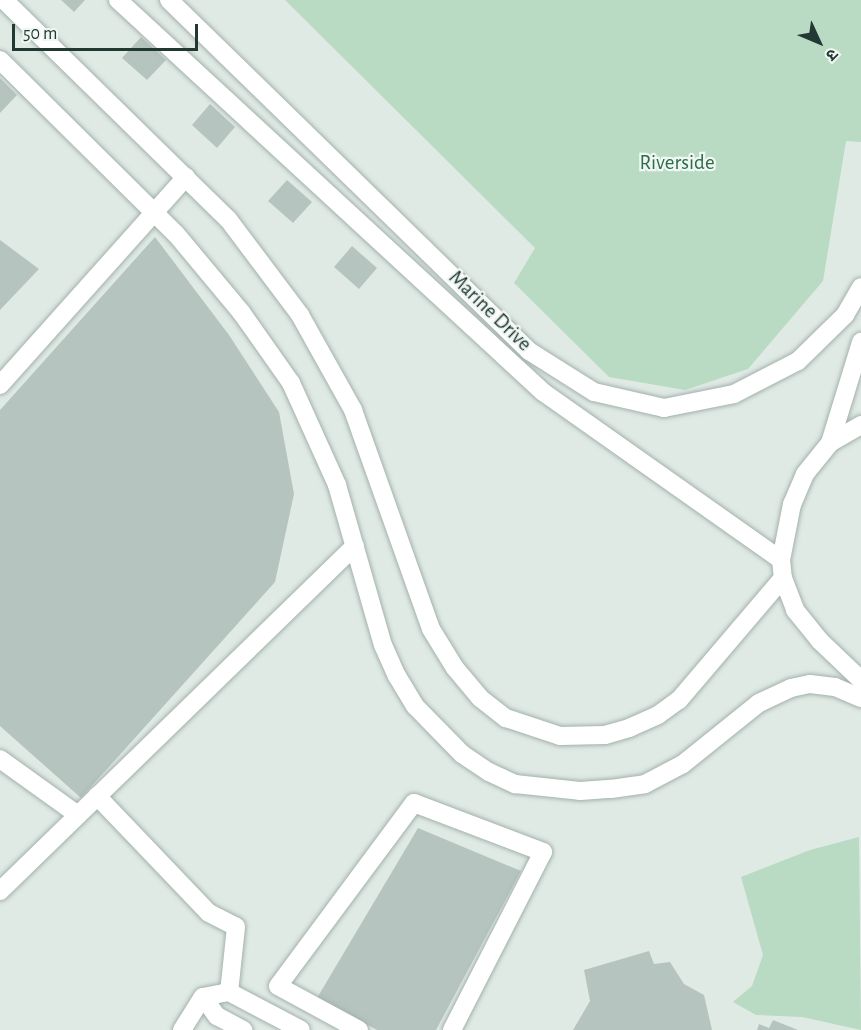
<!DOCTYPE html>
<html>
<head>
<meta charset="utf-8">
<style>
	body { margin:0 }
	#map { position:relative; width:861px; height:1030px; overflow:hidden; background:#e0eae5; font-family:"Alegreya Sans","Noto Sans Devanagari",sans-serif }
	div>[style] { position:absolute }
	.green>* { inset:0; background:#b9dac3 }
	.building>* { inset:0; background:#b5c4bf }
	.roads { filter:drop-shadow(0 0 2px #a3b1ac) drop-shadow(0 0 2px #a3b1ac) }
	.street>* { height:18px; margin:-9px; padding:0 9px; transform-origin:9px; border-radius:9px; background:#fff }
	.secondary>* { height:18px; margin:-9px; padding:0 9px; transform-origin:9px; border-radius:9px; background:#fff }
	span { translate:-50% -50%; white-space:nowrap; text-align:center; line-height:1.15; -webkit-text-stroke:4.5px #f0f7f3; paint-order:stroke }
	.park-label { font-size:21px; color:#2e6d49 }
	.street-label { font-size:21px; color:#223933 }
	.north { position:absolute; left:789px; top:12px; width:60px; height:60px; -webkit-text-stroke:4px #f0f7f3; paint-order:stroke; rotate:134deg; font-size:16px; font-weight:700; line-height:24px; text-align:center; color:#223933 }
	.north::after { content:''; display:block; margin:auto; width:21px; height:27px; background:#223933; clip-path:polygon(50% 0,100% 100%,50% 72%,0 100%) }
	.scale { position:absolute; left:12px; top:24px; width:186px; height:27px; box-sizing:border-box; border:3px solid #223933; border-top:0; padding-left:8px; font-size:18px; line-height:21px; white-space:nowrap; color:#223933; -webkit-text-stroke:4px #f0f7f3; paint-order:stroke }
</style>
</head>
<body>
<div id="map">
	<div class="green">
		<div style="clip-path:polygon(285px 0,861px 0,861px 142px,846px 141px,823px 281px,748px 369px,685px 390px,609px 377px,514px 283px,535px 248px)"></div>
		<div style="clip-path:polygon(859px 837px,861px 1030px,802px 1017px,756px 1015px,733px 1002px,752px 986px,763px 955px,741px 877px,810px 850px)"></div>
	</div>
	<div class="building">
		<div style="clip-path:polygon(61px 0,85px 0,74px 12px)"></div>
		<div style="clip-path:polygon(141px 37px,166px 60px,147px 80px,122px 58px)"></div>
		<div style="clip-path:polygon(0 78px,17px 95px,0 113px)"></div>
		<div style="clip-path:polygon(210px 104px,235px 127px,217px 148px,192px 125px)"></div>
		<div style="clip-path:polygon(287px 180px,312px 202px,293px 223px,268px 201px)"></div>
		<div style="clip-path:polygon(155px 237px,229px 335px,279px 412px,294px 494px,275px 582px,81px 798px,0 726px,0 410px)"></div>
		<div style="clip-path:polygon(0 240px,39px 269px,0 310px)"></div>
		<div style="clip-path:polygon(352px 246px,377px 268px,359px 289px,334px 267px)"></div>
		<div style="clip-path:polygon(418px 828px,521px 871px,436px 1030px,377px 1030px,317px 998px)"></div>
		<div style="clip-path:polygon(649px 951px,654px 964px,670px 962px,684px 984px,704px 995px,712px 1030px,573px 1030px,590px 1001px,584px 970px)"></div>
		<div style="clip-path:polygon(773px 1020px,798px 1030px,757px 1030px,759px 1024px,769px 1028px)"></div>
	</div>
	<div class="roads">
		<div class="street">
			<div style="left:0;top:385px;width:279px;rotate:-48.2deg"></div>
			<div style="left:0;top:759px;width:96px;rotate:35.7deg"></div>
			<div style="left:97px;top:796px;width:162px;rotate:46.3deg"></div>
			<div style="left:209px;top:913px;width:30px;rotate:27deg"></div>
			<div style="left:236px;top:927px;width:65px;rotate:96.1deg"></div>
			<div style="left:0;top:891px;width:495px;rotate:-44.2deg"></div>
			<div style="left:203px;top:997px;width:24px;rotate:54deg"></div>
			<div style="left:217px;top:1016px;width:30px;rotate:28deg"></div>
			<div style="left:182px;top:1030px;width:39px;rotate:-58deg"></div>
			<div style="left:203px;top:997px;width:26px;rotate:-11deg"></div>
			<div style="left:229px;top:992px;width:81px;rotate:27.8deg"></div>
			<div style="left:359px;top:1030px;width:92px;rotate:-151.5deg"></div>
			<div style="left:278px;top:986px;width:228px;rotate:-53.4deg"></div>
			<div style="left:414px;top:803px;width:138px;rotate:20.8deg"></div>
			<div style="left:543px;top:852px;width:200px;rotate:117.1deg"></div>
		</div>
		<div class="secondary">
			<div style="left:4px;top:0;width:313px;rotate:44.4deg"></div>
			<div style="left:228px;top:219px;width:120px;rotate:53.1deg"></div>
			<div style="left:300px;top:315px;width:109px;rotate:60.8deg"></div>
			<div style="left:353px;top:410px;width:232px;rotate:70.4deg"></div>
			<div style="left:431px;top:629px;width:46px;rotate:58.4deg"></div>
			<div style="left:455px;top:668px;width:39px;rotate:50deg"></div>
			<div style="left:480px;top:698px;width:33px;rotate:38deg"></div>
			<div style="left:506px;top:718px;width:57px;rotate:18.4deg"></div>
			<div style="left:560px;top:736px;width:45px;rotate:-1.3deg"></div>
			<div style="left:605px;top:735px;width:25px;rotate:-16deg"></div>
			<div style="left:629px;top:728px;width:32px;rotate:-24deg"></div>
			<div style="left:658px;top:715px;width:26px;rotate:-36deg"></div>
			<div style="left:679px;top:700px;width:160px;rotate:-49.6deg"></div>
			<div style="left:118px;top:0;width:578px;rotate:42.69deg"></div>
			<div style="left:543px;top:392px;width:291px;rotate:35.2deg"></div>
			<div style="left:169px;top:0;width:503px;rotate:44.27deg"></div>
			<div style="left:529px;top:351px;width:77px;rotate:32.2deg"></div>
			<div style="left:594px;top:392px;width:72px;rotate:12.9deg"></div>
			<div style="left:664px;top:408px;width:71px;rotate:-11.3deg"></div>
			<div style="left:734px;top:394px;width:72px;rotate:-27.3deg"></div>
			<div style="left:798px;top:361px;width:66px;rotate:-44.4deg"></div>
			<div style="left:845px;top:315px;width:32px;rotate:-60deg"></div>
			<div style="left:0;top:60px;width:247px;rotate:44.7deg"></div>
			<div style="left:176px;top:234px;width:102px;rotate:50.2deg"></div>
			<div style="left:241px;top:312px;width:87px;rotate:54.8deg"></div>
			<div style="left:291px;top:383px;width:112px;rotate:65.7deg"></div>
			<div style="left:337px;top:485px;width:166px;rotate:74deg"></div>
			<div style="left:383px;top:645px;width:34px;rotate:66deg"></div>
			<div style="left:397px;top:676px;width:35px;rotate:59deg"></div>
			<div style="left:415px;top:706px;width:67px;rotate:45.6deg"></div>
			<div style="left:462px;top:754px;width:32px;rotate:34deg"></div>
			<div style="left:489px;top:772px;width:29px;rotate:25deg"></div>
			<div style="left:515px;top:784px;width:65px;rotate:6.1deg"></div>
			<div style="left:580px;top:791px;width:31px;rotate:-4deg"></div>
			<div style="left:611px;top:789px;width:34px;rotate:-8deg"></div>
			<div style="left:645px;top:784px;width:43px;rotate:-27.8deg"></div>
			<div style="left:683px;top:764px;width:97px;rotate:-38.8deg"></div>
			<div style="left:759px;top:703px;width:35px;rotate:-25deg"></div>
			<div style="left:791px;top:688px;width:19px;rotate:-12deg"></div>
			<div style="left:810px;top:684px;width:25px;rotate:7deg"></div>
			<div style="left:835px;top:687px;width:28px;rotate:23deg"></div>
			<div style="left:861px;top:425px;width:36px;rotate:150deg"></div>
			<div style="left:830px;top:443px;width:40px;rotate:129deg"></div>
			<div style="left:805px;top:474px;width:33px;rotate:113deg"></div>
			<div style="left:792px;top:504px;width:57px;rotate:101.1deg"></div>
			<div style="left:781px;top:560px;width:18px;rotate:84deg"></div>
			<div style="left:783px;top:578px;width:34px;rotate:69deg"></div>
			<div style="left:795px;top:610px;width:40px;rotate:51deg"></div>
			<div style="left:820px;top:641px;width:57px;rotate:43.6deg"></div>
			<div style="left:830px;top:443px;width:106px;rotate:-72.9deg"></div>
		</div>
	</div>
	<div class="park-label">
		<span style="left:677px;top:163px">Riverside</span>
	</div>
	<div class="street-label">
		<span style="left:490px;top:311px;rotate:44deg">Marine Drive</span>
	</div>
	<div class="north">उ</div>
	<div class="scale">50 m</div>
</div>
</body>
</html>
